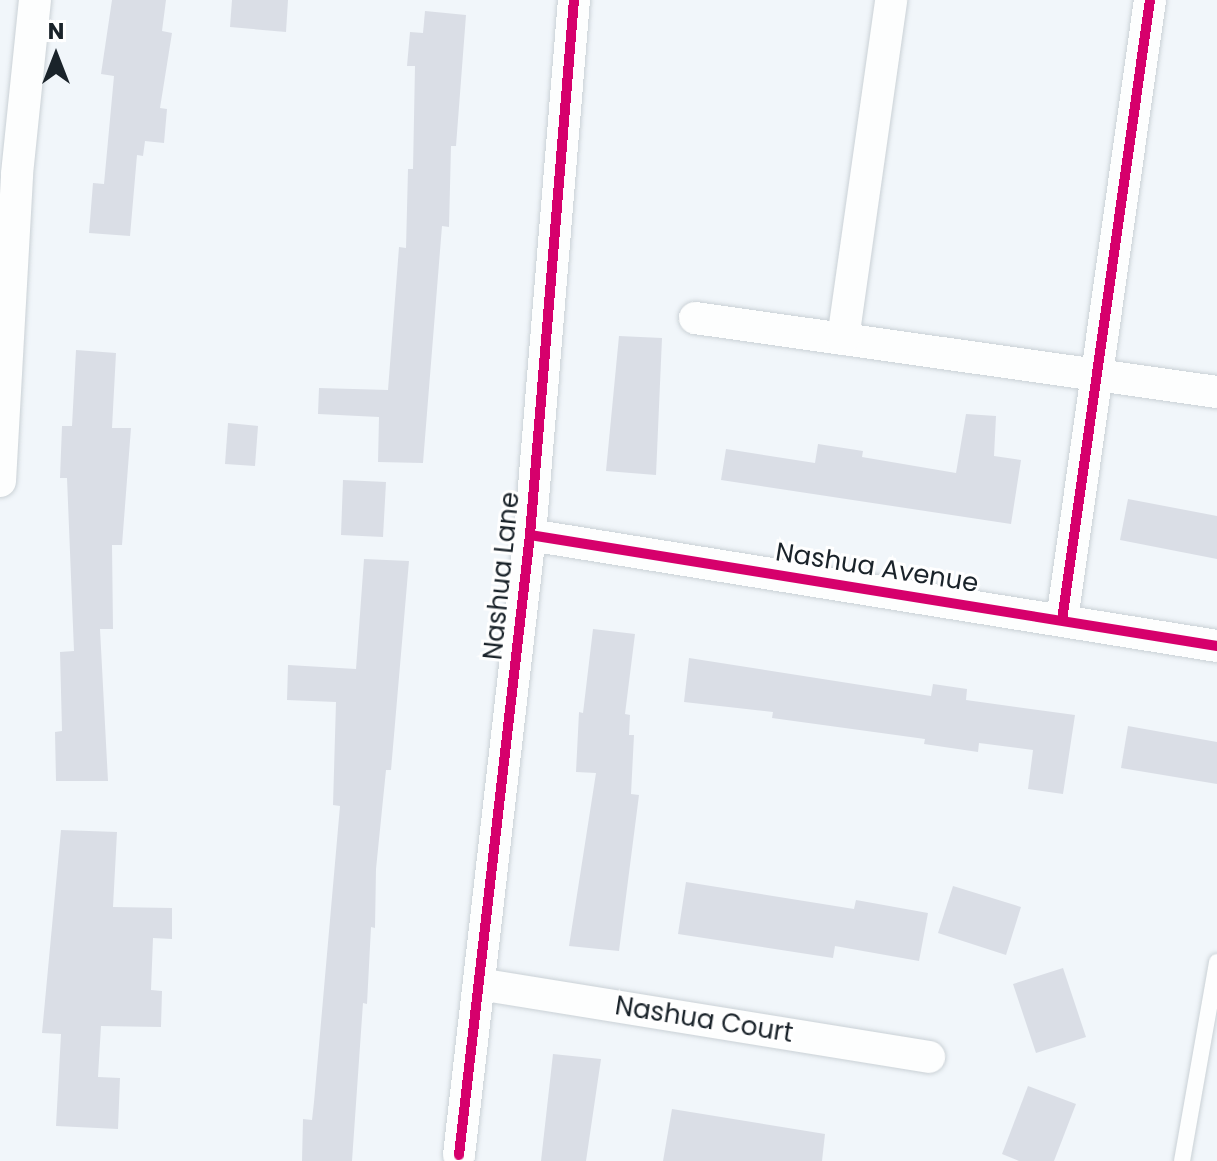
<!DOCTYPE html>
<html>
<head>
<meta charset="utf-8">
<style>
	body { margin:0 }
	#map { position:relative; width:1217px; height:1161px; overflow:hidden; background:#f1f6fa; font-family:Poppins,sans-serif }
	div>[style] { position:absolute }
	.building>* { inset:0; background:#dadee6 }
	.roads { filter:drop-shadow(0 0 2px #cad1d6) drop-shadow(0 0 2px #cad1d6) }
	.lane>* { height:16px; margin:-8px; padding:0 8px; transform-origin:8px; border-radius:8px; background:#fdfefe }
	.street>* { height:32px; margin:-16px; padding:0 16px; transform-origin:16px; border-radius:16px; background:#fdfefe }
	.cycleway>* { height:10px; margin:-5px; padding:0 5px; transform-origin:5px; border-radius:5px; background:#d6006c }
	span { translate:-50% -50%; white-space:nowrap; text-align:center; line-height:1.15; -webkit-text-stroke:6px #fff; paint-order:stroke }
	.street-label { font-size:26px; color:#1a232a }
	.north { position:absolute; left:16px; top:16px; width:80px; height:80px; -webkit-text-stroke:6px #fff; paint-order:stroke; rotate:0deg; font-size:22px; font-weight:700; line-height:32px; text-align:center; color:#1a232a }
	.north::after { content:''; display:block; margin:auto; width:28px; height:36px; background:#1a232a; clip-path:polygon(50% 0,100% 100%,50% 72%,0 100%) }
</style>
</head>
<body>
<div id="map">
	<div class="building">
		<div style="clip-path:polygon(112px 0,166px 0,162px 31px,172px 33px,160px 108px,167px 109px,164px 143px,145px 141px,143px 156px,137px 155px,130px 236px,89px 233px,93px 183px,104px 184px,114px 76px,101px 74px)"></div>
		<div style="clip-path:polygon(232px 0,288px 0,286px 32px,230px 27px)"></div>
		<div style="clip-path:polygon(425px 11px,466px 15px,456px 146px,451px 146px,449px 227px,442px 226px,423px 463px,378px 462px,379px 417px,318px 414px,319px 388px,388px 390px,399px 247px,406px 248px,408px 169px,413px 169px,415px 66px,407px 66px,410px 32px,423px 33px)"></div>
		<div style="clip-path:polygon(619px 336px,662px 338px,656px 475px,606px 471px)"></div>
		<div style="clip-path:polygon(76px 350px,116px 353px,112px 428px,131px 428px,122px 545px,112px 545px,113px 629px,100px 629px,108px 781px,56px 781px,55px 732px,62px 731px,60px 652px,74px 651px,67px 478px,60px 478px,62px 426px,72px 426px)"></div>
		<div style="clip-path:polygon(966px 414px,996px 416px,994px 456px,1021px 460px,1011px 524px,721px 480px,726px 449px,815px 463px,818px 444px,863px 451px,862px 457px,956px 473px)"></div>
		<div style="clip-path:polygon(228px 423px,258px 426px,255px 466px,225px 464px)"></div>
		<div style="clip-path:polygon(343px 480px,386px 482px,383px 537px,341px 535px)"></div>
		<div style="clip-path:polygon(1128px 499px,1217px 516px,1217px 559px,1120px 540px)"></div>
		<div style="clip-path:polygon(364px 559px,409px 561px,391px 770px,386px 770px,376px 869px,375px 928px,371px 927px,367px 1004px,363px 1003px,352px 1161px,302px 1161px,303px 1119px,312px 1120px,314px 1102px,340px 806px,333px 805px,336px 702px,287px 700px,288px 665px,356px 669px)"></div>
		<div style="clip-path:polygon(593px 629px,635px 634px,625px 714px,630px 715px,629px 735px,634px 735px,631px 794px,639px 795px,619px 951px,569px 946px,596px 773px,576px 772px,579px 712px,583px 713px)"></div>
		<div style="clip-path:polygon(689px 658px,931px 696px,933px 684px,967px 689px,966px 700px,1075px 715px,1063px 794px,1028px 789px,1033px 750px,979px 743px,978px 752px,924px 744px,925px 739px,772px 718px,773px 712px,684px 702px)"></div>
		<div style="clip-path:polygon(1128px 726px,1217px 742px,1217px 784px,1121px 768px)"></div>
		<div style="clip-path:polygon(61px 830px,117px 832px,113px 907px,172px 908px,172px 939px,153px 938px,151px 990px,162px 991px,161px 1027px,101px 1026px,98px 1077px,120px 1078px,118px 1129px,56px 1126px,61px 1034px,42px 1033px)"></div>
		<div style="clip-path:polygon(686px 882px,854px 909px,856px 900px,928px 913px,919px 961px,835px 946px,833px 958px,678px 934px)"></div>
		<div style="clip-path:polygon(953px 886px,1021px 907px,1006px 955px,938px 933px)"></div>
		<div style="clip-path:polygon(1063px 968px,1086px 1037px,1036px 1053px,1013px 984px)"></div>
		<div style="clip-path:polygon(553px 1054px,601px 1059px,586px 1161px,541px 1161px)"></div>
		<div style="clip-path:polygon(1028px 1086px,1076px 1104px,1054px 1161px,1019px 1161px,1002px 1154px)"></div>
		<div style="clip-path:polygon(672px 1109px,825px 1134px,822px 1161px,663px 1161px)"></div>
	</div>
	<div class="roads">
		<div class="lane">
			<div style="left:1182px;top:1161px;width:202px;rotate:-80deg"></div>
		</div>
		<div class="street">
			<div style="left:695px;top:318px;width:527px;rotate:8.07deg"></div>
			<div style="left:843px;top:339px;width:342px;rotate:-81.9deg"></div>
			<div style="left:0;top:481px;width:307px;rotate:-86.8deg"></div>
			<div style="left:17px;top:174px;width:175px;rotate:-84.1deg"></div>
			<div style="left:530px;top:535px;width:696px;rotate:9.18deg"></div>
			<div style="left:1062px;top:620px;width:626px;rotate:-81.92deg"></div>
			<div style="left:479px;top:984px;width:456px;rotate:9.2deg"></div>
			<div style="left:459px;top:1155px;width:624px;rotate:-83.47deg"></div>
			<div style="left:530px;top:535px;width:537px;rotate:-85.3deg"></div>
		</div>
	</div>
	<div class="cycleway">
		<div style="left:530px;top:535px;width:696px;rotate:9.18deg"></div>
		<div style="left:1062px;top:620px;width:626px;rotate:-81.92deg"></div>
		<div style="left:459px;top:1155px;width:624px;rotate:-83.47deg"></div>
		<div style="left:530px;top:535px;width:537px;rotate:-85.3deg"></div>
	</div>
	<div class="street-label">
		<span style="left:877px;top:568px;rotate:9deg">Nashua Avenue</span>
		<span style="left:502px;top:576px;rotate:-84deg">Nashua Lane</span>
		<span style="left:704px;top:1020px;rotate:9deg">Nashua Court</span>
	</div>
	<div class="north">N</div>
</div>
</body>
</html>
